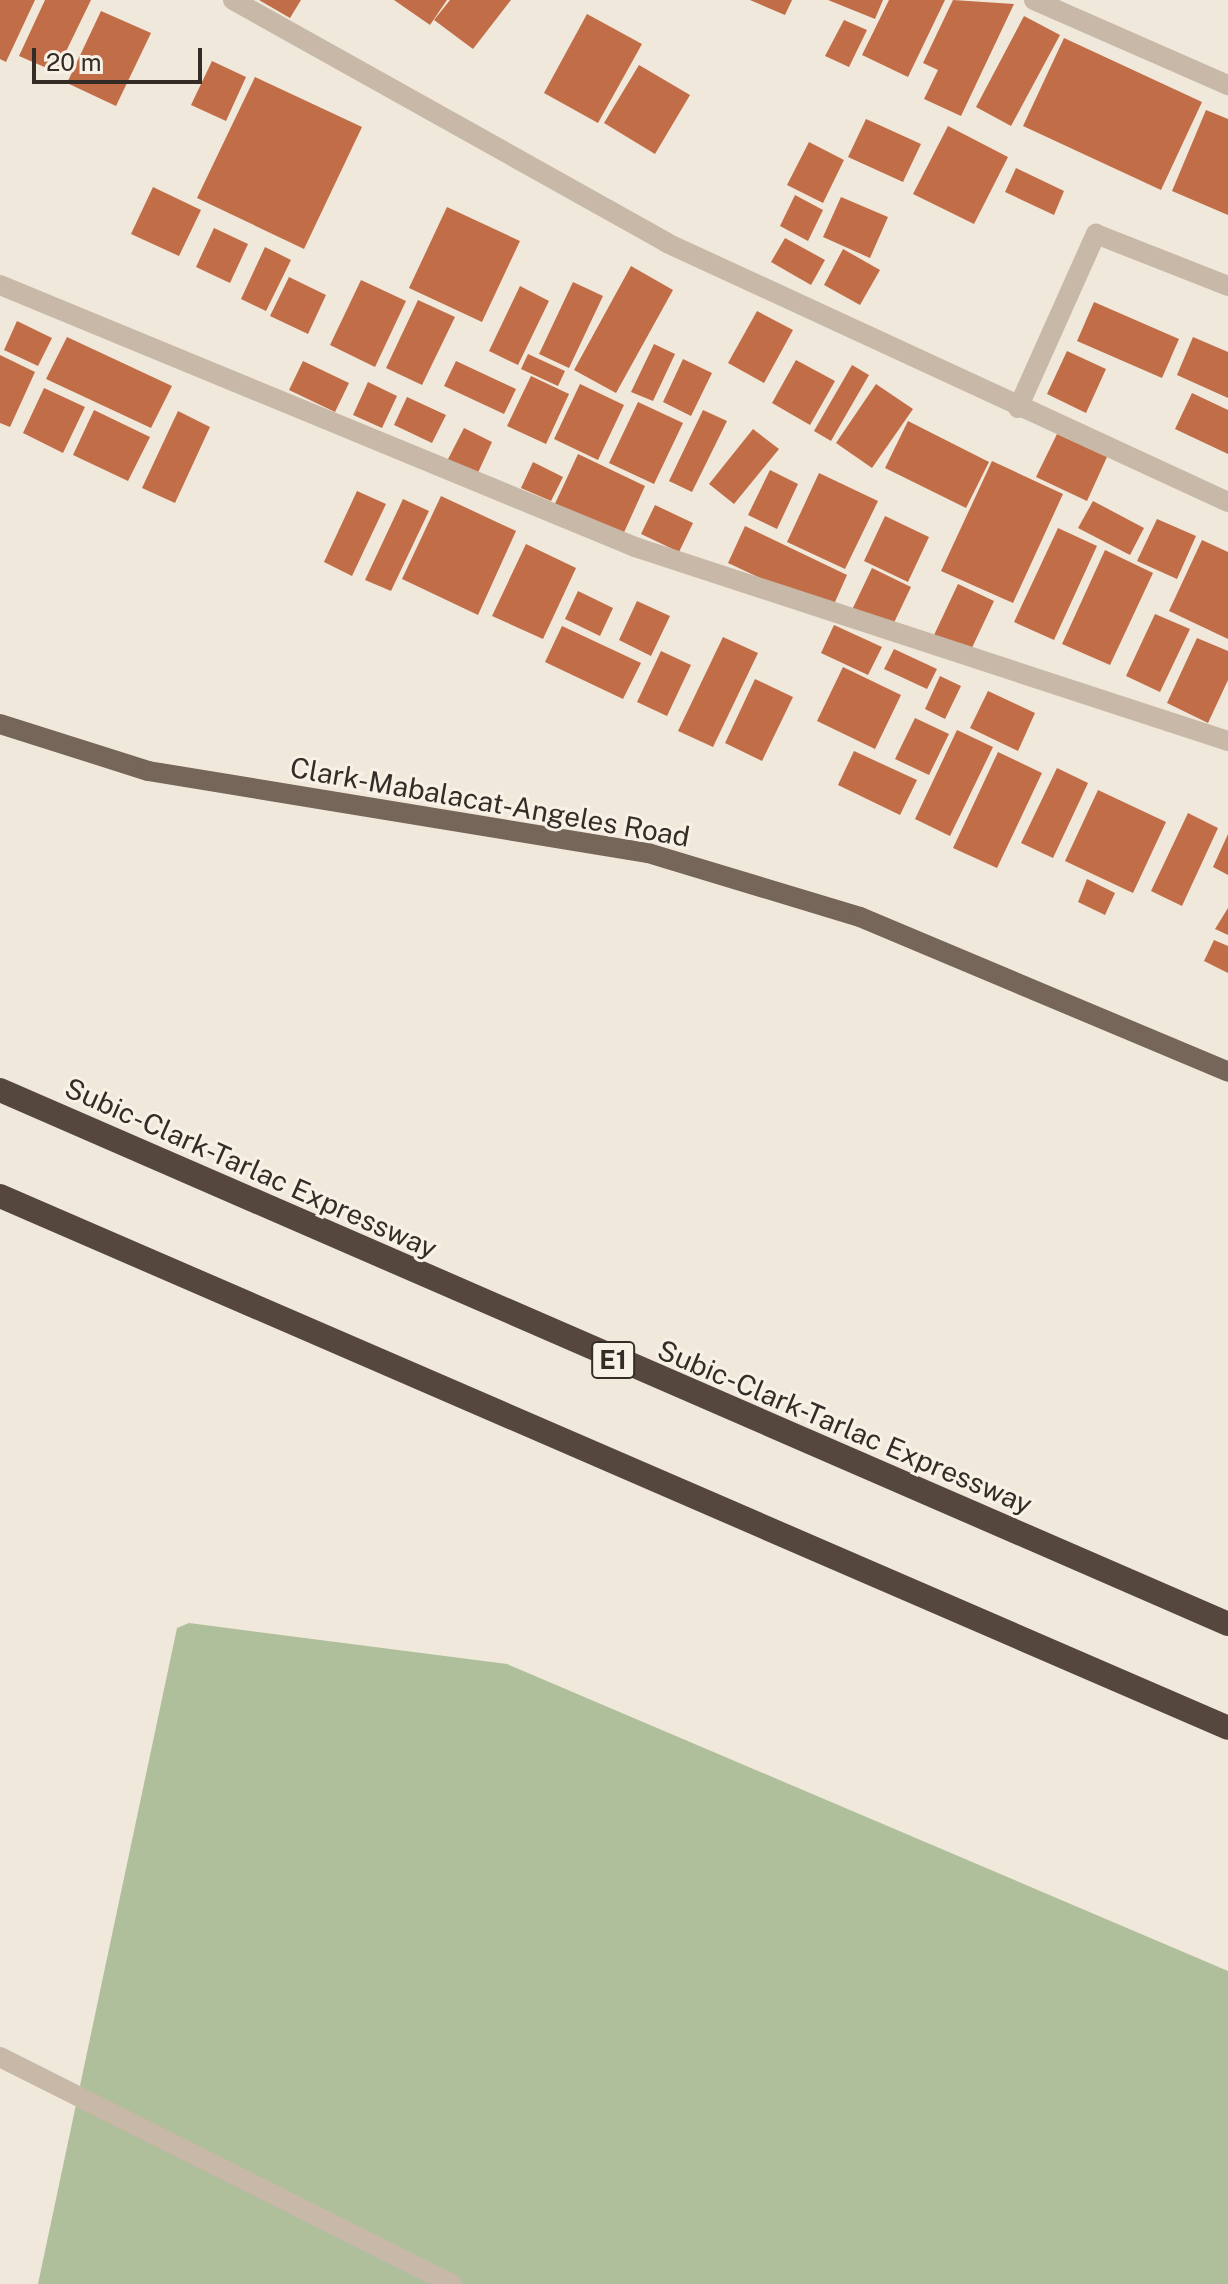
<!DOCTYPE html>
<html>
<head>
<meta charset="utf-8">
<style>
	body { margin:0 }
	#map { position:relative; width:1228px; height:2284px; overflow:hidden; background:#f0e8da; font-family:"Public Sans",sans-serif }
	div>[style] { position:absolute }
	.green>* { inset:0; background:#b0bf9b }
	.building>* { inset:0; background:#c16e48 }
	.minor>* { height:20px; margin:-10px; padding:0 10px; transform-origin:10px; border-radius:10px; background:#c8b8a7 }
	.major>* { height:20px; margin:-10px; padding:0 10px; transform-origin:10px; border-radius:10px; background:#766559 }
	.highway>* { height:24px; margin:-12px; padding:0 12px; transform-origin:12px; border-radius:12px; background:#55473e }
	span { translate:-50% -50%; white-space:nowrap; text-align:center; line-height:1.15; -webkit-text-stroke:6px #f8f1e6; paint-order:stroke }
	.shield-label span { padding:2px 6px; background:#f8f1e6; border:2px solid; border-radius:6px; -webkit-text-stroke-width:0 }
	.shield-label { font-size:26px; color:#342c27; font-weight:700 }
	.street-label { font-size:28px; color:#342c27 }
	.scale { position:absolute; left:32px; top:48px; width:170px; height:36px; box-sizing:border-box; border:4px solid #342c27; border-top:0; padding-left:10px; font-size:24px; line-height:28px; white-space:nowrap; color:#342c27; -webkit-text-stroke:6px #f8f1e6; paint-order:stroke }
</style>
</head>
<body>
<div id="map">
	<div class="green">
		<div style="clip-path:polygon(189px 1623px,507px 1664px,1228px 1971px,1228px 2284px,38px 2284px,177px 1628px)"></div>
	</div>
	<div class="building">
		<div style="clip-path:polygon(0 0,35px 0,6px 62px,0 59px)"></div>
		<div style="clip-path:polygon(45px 0,91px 0,56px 72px,19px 56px)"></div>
		<div style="clip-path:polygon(259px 0,301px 0,290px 18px)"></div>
		<div style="clip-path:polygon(394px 0,447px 0,430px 25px)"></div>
		<div style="clip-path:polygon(450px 0,511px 0,473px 49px,434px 20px)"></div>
		<div style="clip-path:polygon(750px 0,792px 0,785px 15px)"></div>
		<div style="clip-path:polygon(828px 0,883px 0,875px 19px)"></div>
		<div style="clip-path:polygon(889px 0,945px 0,908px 77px,862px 55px)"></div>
		<div style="clip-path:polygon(953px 0,1014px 4px,961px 116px,924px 99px,938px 70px,923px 63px)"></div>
		<div style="clip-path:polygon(101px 11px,151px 33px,116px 106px,67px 83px)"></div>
		<div style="clip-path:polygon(587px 14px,642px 44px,598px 123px,544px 93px)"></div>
		<div style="clip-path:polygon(1024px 16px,1060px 35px,1011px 126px,976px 107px)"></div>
		<div style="clip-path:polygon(844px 20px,867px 30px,849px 67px,825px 56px)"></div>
		<div style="clip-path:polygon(1064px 38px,1202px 102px,1161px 190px,1023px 126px)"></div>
		<div style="clip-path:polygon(212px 61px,246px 77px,226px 121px,191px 105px)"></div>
		<div style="clip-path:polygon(639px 65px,690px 95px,655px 154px,604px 123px)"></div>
		<div style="clip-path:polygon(255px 77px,362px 127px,304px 249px,197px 198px)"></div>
		<div style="clip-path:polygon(1206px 110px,1228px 119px,1228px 215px,1172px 191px)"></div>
		<div style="clip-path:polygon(866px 119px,921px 144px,903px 182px,848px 157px)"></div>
		<div style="clip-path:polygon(948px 126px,1008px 157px,974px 224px,913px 194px)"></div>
		<div style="clip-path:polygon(809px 142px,844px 160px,823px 203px,787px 185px)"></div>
		<div style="clip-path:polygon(1016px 168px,1064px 191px,1054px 215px,1005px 192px)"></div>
		<div style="clip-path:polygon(153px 187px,201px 210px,179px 256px,131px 234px)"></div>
		<div style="clip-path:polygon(795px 195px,823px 210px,808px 241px,780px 226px)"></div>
		<div style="clip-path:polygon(841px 197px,888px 217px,870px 258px,823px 237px)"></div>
		<div style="clip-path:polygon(447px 207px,520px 241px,482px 322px,409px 288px)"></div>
		<div style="clip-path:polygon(214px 228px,248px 244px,230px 283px,196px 267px)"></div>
		<div style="clip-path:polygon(785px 238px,825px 260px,811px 285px,771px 262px)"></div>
		<div style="clip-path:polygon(265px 247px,291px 260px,266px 311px,241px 299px)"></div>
		<div style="clip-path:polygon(843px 249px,880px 270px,860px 305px,824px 285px)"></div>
		<div style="clip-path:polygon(631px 266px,673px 290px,616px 393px,574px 370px)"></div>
		<div style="clip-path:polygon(289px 277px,326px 295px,308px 334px,270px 316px)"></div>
		<div style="clip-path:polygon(361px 280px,406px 301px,375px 367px,330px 345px)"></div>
		<div style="clip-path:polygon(573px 282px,603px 296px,569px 368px,539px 354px)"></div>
		<div style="clip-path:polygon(520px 286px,549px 301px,518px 365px,489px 351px)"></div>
		<div style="clip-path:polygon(418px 300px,455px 317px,422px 385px,386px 368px)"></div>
		<div style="clip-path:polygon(1094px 302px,1179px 339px,1162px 378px,1077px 341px)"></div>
		<div style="clip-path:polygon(757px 311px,793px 330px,764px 383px,728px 363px)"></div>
		<div style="clip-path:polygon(17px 321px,52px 338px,38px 366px,4px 350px)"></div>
		<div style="clip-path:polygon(67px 337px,172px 386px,151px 428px,46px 379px)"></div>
		<div style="clip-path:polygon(1193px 337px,1228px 352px,1228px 398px,1177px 375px)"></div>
		<div style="clip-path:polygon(654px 344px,675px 354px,653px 401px,631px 392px)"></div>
		<div style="clip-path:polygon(1067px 351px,1106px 369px,1086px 413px,1047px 394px)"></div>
		<div style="clip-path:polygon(528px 354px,565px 371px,558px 386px,521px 369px)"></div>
		<div style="clip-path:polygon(0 355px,35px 372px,10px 427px,0 423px)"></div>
		<div style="clip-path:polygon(683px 359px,712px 373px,691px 416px,663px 402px)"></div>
		<div style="clip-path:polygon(796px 360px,835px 381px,810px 425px,772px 403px)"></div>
		<div style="clip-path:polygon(303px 361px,349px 383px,335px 412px,289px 390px)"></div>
		<div style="clip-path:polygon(456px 361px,516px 389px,504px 414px,444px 386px)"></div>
		<div style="clip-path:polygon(852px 365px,869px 375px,831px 441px,814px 431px)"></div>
		<div style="clip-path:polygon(531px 376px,569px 394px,546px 444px,507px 426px)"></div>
		<div style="clip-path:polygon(368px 382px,397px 396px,382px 428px,353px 415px)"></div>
		<div style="clip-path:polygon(580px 384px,624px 405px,598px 460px,554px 439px)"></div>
		<div style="clip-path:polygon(876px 384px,913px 409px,872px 468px,836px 443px)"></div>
		<div style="clip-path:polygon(44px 388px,85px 407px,63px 453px,23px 433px)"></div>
		<div style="clip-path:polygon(1192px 393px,1228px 410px,1228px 454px,1175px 429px)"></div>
		<div style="clip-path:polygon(407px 397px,446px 415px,432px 443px,394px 425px)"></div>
		<div style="clip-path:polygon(638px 402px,683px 423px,654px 484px,609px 463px)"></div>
		<div style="clip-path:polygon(94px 410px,150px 437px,128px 481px,73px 455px)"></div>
		<div style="clip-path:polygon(703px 410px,727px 421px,692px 492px,669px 481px)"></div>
		<div style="clip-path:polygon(178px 411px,210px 427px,175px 503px,142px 488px)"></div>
		<div style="clip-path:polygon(908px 421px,989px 462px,966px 508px,885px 468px)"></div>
		<div style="clip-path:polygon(464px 428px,492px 442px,476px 477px,446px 463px)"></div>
		<div style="clip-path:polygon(753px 429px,779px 449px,734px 504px,709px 484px)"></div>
		<div style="clip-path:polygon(1057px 434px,1107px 457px,1087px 501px,1036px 477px)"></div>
		<div style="clip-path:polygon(578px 454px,645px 486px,621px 539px,553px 508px)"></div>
		<div style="clip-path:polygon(992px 461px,1063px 494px,1013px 603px,941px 571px)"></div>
		<div style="clip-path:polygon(533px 462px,563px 477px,551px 501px,521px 488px)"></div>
		<div style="clip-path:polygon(770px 470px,798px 484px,777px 529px,748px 515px)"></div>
		<div style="clip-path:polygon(819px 473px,878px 501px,845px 569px,787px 542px)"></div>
		<div style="clip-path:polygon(357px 491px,386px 504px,352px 576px,324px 562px)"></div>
		<div style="clip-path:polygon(441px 496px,516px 531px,478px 615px,402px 579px)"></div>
		<div style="clip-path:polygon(403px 499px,429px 511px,391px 591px,365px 580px)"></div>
		<div style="clip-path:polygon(1093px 501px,1144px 528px,1130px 555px,1078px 528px)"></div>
		<div style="clip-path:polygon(655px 505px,693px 523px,679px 552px,641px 534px)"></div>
		<div style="clip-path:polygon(885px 516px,929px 537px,908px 582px,864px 561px)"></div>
		<div style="clip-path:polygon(1157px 519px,1196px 536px,1177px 579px,1137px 561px)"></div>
		<div style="clip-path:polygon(745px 526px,847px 575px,831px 611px,728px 563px)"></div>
		<div style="clip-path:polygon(1058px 528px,1097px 546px,1054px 640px,1014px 622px)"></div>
		<div style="clip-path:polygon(1202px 540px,1228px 552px,1228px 639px,1169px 611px)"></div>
		<div style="clip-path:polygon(526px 544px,576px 568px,543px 639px,492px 616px)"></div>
		<div style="clip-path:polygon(1105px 550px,1153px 573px,1110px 665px,1062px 644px)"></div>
		<div style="clip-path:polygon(872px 568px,911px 587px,890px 631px,851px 612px)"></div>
		<div style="clip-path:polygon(958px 584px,994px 601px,970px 652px,934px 635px)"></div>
		<div style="clip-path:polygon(578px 591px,613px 608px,600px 636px,565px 619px)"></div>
		<div style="clip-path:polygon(637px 601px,670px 616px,651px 656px,619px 640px)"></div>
		<div style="clip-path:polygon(1155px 614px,1190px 629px,1160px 692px,1126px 676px)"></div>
		<div style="clip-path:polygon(834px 625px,882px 647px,868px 675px,821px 653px)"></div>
		<div style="clip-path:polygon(562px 626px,641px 663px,623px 699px,545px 662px)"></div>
		<div style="clip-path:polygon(723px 637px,758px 653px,713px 747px,678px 731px)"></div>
		<div style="clip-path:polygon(1197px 638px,1228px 651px,1228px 680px,1208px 723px,1167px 703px)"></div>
		<div style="clip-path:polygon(894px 649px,937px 669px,927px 689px,884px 669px)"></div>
		<div style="clip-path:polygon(661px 651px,691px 665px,667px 716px,637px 702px)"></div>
		<div style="clip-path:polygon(843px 667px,901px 695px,875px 749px,817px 721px)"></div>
		<div style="clip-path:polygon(940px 676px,961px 686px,945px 719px,925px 709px)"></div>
		<div style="clip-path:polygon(755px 679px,793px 697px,762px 761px,725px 743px)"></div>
		<div style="clip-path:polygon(988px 691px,1035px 713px,1018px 751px,970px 728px)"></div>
		<div style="clip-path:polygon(915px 718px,949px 734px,929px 775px,895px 759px)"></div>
		<div style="clip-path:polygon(957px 730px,993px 747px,950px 836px,915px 819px)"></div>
		<div style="clip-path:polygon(854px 751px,917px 780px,900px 815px,838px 785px)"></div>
		<div style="clip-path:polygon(998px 752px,1042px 773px,997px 868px,953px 848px)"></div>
		<div style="clip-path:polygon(1057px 768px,1088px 783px,1053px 858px,1021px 843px)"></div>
		<div style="clip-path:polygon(1098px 790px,1166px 822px,1133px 893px,1065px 861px)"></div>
		<div style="clip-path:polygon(1188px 813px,1218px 828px,1182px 906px,1151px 891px)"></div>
		<div style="clip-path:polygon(1228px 834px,1228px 875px,1213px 867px)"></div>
		<div style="clip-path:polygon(1087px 879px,1115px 893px,1105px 915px,1078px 902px)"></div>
		<div style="clip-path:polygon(1228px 908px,1228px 935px,1215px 929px)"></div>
		<div style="clip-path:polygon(1214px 940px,1228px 946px,1228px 973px,1204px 961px)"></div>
	</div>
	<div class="minor">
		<div style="left:233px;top:0;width:497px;rotate:29.2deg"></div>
		<div style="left:667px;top:243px;width:618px;rotate:24.78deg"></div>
		<div style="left:1034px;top:0;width:212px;rotate:23.7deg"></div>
		<div style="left:0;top:285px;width:687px;rotate:22.42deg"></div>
		<div style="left:635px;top:547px;width:624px;rotate:18.12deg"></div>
		<div style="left:1018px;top:408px;width:191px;rotate:-65.9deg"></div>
		<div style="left:1096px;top:234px;width:142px;rotate:21.5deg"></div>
		<div style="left:0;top:2057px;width:506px;rotate:26.67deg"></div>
	</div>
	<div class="major">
		<div style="left:0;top:724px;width:155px;rotate:17.6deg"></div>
		<div style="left:148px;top:771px;width:507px;rotate:9.31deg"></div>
		<div style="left:648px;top:853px;width:221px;rotate:16.8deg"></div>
		<div style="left:860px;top:917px;width:399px;rotate:22.8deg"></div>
	</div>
	<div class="highway">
		<div style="left:0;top:1090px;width:1339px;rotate:23.5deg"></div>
		<div style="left:0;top:1196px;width:1338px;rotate:23.42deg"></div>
	</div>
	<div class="shield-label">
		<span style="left:613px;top:1360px">E1</span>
	</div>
	<div class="street-label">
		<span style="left:490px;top:802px;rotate:10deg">Clark-Mabalacat-Angeles Road</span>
		<span style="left:251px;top:1168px;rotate:24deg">Subic-Clark-Tarlac Expressway</span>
		<span style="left:845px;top:1427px;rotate:23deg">Subic-Clark-Tarlac Expressway</span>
	</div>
	<div class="scale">20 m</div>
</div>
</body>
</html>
